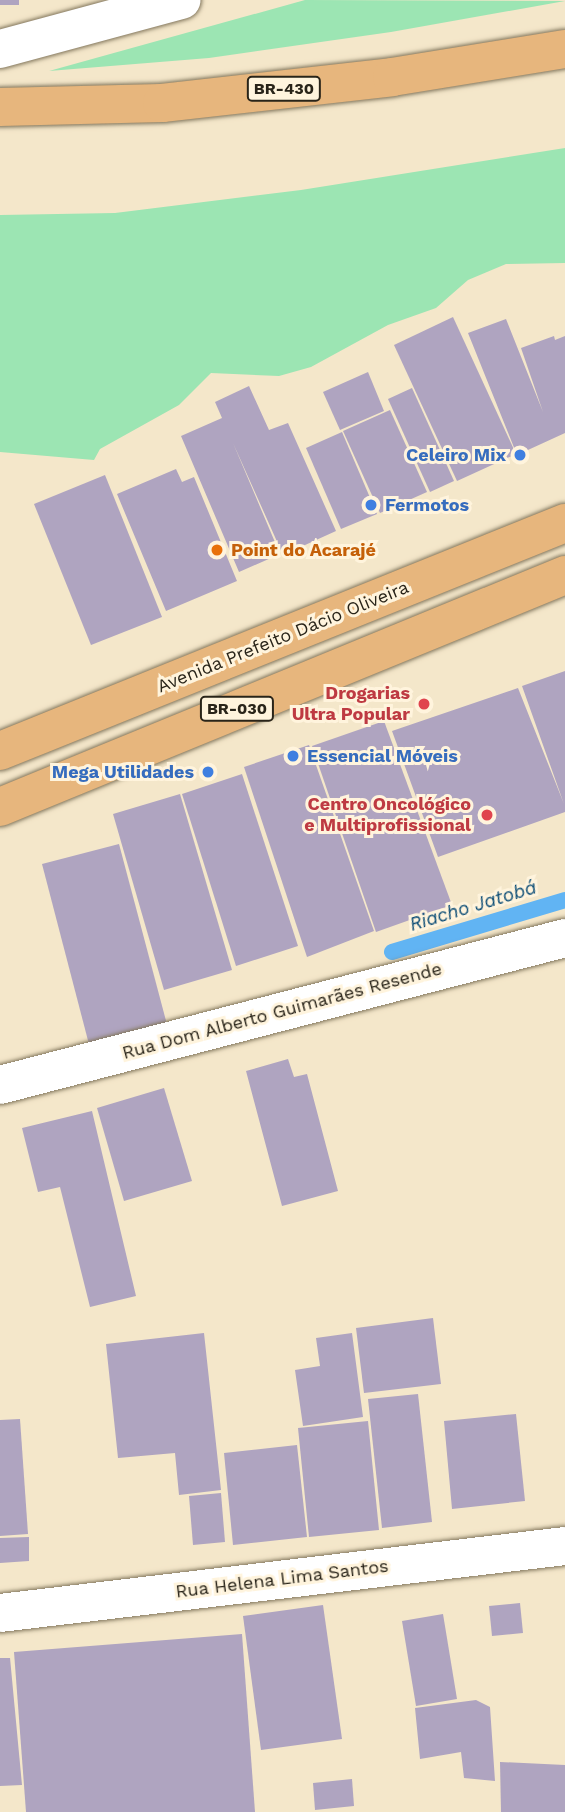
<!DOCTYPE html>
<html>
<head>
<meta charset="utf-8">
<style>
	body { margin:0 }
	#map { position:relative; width:565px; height:1812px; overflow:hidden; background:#f4e7ca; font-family:"Work Sans",sans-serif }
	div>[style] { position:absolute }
	.green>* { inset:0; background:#9ce5b3 }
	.stream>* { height:16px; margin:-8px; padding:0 8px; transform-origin:8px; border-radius:8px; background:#61b4f3 }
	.building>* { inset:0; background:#afa4c0 }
	.roads { filter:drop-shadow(0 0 2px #83775d) drop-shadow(0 0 2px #83775d) }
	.minor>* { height:38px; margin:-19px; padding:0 19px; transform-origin:19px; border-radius:19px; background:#fff }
	.primary>* { height:38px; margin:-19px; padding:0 19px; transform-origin:19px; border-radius:19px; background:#e7b67d }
	.dots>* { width:19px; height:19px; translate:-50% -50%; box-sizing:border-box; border:4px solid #fff4dd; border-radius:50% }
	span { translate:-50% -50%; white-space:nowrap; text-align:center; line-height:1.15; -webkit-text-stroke:6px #fff4dd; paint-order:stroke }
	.shield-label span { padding:2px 5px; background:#fff4dd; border:2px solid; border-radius:5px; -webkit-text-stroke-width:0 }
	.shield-label { font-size:16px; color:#292419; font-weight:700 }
	.shop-label { font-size:18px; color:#366cbe; font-weight:700 }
	.right { translate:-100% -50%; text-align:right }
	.left { translate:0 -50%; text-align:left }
	.food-label { font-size:18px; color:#c56008; font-weight:700 }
	.street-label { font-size:18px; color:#292419 }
	.health-label { font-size:18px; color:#be3a42; font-weight:700 }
	.water-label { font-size:19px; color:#0b4c75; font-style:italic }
</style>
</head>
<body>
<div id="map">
	<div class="green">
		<div style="clip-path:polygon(305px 0,565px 1px,391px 32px,209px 58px,49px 71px)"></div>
		<div style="clip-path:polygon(565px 148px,565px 263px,506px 264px,468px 280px,436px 308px,388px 325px,311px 367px,279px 376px,211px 373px,179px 405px,100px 449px,94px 460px,0 452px,0 215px,115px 213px,301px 190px)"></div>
	</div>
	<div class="stream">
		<div style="left:392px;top:952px;width:181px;rotate:-16.7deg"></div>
	</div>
	<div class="building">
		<div style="clip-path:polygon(0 0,19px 0,19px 5px,0 5px)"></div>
		<div style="clip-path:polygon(453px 317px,516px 454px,457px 481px,394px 345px)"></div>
		<div style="clip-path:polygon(506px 319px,543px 412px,521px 348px,554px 336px,555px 340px,565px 336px,565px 433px,517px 455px,468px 333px)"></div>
		<div style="clip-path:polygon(368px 372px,384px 411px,340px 430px,323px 392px)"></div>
		<div style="clip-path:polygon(249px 386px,269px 430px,288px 423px,336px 531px,283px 555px,233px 443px,280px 554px,239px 572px,181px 436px,222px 418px,215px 402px)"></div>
		<div style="clip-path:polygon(412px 388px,454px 481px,430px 492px,388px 399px)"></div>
		<div style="clip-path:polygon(390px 410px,427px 492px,380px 513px,343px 431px)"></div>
		<div style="clip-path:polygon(342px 432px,377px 514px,341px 529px,306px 448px)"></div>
		<div style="clip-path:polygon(176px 469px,182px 482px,194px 477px,237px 581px,166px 611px,117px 494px)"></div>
		<div style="clip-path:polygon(105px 475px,162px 617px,91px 645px,34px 504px)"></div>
		<div style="clip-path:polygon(565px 671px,565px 812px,438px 857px,392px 731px,518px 688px,564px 804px,522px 686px)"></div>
		<div style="clip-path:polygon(384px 721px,452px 905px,376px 932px,312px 746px)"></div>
		<div style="clip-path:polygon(309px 745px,374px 931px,307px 957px,244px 767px)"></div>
		<div style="clip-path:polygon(242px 774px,298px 946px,236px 966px,182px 794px)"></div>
		<div style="clip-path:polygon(180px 794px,232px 970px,164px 990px,113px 814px)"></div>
		<div style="clip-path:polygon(119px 844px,169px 1032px,91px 1052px,42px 864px)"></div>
		<div style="clip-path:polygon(288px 1059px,294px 1077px,307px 1074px,338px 1191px,282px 1206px,246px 1071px)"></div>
		<div style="clip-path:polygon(164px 1088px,192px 1181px,124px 1201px,97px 1108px)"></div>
		<div style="clip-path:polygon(92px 1111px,136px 1296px,90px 1307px,60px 1187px,38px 1192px,22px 1128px)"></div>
		<div style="clip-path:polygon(433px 1318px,441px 1384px,364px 1393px,356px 1328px)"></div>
		<div style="clip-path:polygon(204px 1333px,221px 1490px,179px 1495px,175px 1453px,118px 1458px,106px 1344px)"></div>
		<div style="clip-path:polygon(352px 1333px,363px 1417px,303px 1426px,295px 1370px,320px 1366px,316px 1338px)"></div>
		<div style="clip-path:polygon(418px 1394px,432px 1522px,382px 1528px,368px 1399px)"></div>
		<div style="clip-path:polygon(516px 1414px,525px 1501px,452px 1509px,444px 1421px)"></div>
		<div style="clip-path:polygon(20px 1419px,28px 1534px,0 1536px,0 1420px)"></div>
		<div style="clip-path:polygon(368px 1421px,379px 1530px,309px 1537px,298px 1428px)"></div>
		<div style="clip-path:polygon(297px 1445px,307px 1537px,233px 1545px,224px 1453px)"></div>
		<div style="clip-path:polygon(221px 1493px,225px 1542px,193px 1545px,189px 1496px)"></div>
		<div style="clip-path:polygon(29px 1537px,29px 1561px,0 1563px,0 1538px)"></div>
		<div style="clip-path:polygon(520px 1603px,523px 1633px,492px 1636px,489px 1606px)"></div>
		<div style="clip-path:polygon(323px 1605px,342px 1739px,261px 1750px,243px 1616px)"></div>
		<div style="clip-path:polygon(443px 1614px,457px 1699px,416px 1706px,402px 1621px)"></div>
		<div style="clip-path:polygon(242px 1634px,255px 1812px,26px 1812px,14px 1652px)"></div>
		<div style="clip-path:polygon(0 1658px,10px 1658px,22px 1785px,0 1786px)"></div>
		<div style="clip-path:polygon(476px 1700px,490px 1707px,495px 1781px,464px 1778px,461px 1752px,420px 1759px,415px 1708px)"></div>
		<div style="clip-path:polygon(500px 1762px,565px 1765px,565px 1812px,501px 1812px)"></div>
		<div style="clip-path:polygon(352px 1779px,354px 1806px,315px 1810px,313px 1783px)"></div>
	</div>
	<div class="roads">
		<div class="minor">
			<div style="left:0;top:49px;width:188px;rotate:-15.1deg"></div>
			<div style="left:0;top:1085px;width:584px;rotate:-14.58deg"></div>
			<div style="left:0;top:1613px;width:569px;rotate:-6.76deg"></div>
		</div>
		<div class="primary">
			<div style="left:0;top:107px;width:162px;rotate:-1.4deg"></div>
			<div style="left:162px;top:103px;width:231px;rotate:-6.4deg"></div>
			<div style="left:392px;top:77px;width:175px;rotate:-9.2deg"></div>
			<div style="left:0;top:751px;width:609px;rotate:-21.98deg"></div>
			<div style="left:0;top:807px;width:611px;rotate:-22.32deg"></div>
		</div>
	</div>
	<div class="dots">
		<div style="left:520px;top:455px;background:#3f7fe0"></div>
		<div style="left:371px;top:505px;background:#3f7fe0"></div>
		<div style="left:217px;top:550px;background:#e8710a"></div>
		<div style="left:424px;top:704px;background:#e0444e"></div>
		<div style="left:293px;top:756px;background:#3f7fe0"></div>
		<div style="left:208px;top:772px;background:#3f7fe0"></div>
		<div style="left:487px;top:815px;background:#e0444e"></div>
	</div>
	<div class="shield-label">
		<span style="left:284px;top:89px">BR-430</span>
		<span style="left:237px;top:709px">BR-030</span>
	</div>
	<div class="shop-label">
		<span class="right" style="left:506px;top:455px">Celeiro Mix</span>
		<span class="left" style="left:385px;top:505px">Fermotos</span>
		<span class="left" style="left:307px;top:756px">Essencial Móveis</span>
		<span class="right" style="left:194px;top:772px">Mega Utilidades</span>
	</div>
	<div class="food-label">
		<span class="left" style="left:231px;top:550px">Point do Acarajé</span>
	</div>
	<div class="street-label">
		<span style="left:283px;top:637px;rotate:-22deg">Avenida Prefeito Dácio Oliveira</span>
		<span style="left:282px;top:1011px;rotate:-15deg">Rua Dom Alberto Guimarães Resende</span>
		<span style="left:282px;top:1579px;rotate:-7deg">Rua Helena Lima Santos</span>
	</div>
	<div class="health-label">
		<span class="right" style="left:410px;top:704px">Drogarias<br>Ultra Popular</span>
		<span class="right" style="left:471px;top:815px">Centro Oncológico<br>e Multiprofissional</span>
	</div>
	<div class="water-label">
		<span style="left:473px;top:906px;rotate:-17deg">Riacho Jatobá</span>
	</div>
</div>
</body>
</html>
